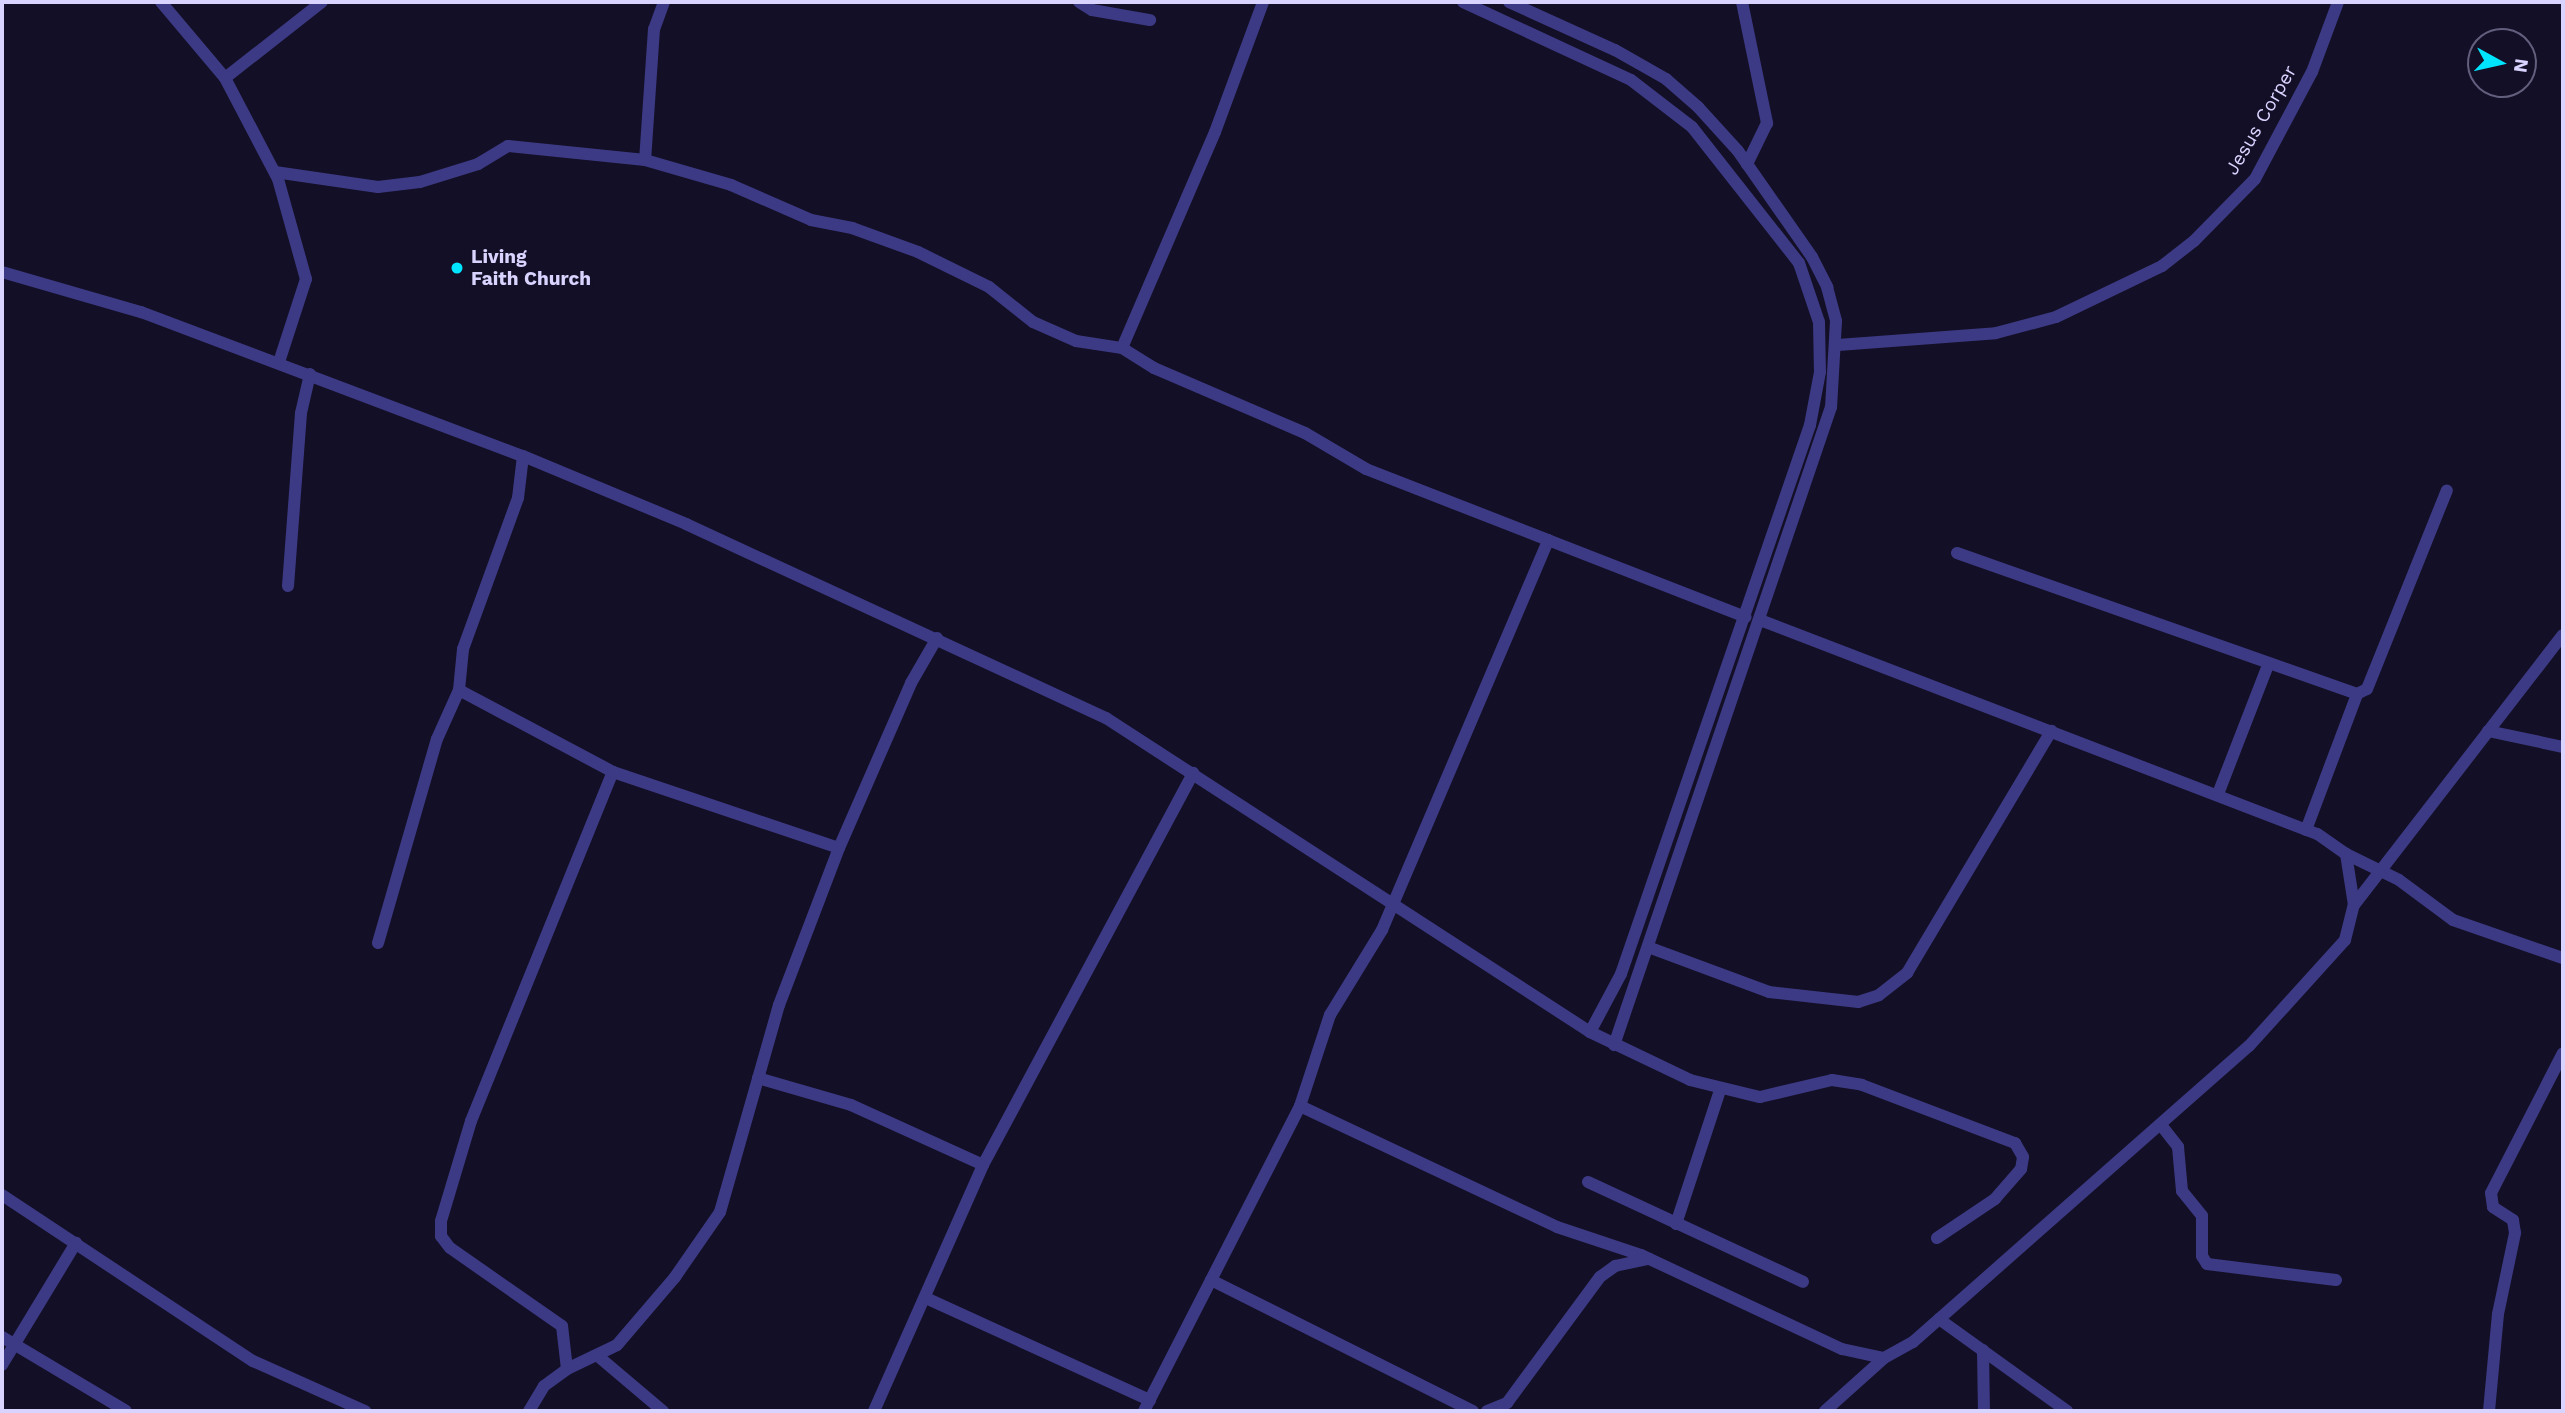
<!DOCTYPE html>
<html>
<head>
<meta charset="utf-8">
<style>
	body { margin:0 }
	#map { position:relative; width:2565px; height:1413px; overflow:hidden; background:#130f26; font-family:"Work Sans",sans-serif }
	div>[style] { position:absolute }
	.street>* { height:12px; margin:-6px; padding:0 6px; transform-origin:6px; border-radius:6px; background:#3d3a85 }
	.dots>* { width:19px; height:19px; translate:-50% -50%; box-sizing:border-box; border:4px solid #130f26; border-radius:50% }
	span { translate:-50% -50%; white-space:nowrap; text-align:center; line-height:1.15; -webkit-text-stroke:6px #130f26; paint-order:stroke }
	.street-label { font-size:19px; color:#d9d4ff }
	.poi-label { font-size:19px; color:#d9d4ff; font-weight:700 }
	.left { translate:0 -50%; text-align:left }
	.frame { position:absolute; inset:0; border:4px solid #d9d4ff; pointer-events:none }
	.north { position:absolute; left:2467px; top:28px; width:70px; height:70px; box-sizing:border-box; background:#130f26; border:2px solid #625e7d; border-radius:50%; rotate:98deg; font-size:19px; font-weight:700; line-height:28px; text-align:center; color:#d9d4ff }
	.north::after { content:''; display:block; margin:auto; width:24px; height:32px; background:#00e5ff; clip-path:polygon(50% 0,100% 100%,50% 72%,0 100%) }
</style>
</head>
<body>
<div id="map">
	<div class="street">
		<div style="left:161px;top:2px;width:99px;rotate:49.9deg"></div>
		<div style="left:225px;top:78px;width:114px;rotate:62.3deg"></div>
		<div style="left:278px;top:179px;width:104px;rotate:74.4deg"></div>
		<div style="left:306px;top:279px;width:87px;rotate:108deg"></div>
		<div style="left:664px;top:2px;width:29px;rotate:110deg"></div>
		<div style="left:654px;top:29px;width:131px;rotate:93.9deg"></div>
		<div style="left:645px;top:160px;width:90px;rotate:16.2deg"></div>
		<div style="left:731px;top:185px;width:87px;rotate:23.6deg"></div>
		<div style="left:811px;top:220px;width:42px;rotate:11deg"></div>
		<div style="left:852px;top:228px;width:70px;rotate:20deg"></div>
		<div style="left:918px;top:252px;width:79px;rotate:26.2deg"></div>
		<div style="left:989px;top:287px;width:56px;rotate:38.5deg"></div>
		<div style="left:1033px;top:322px;width:47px;rotate:23.8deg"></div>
		<div style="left:1076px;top:341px;width:47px;rotate:8.7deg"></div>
		<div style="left:1122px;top:348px;width:38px;rotate:32deg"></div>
		<div style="left:1154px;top:368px;width:164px;rotate:23.3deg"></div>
		<div style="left:1305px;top:433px;width:71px;rotate:30.5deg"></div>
		<div style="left:1366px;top:469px;width:195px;rotate:21.3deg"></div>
		<div style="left:1079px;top:2px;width:15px;rotate:32deg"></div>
		<div style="left:1092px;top:10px;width:59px;rotate:9.8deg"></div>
		<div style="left:1463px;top:2px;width:185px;rotate:24.9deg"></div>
		<div style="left:1631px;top:80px;width:77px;rotate:37.6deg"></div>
		<div style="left:1692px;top:127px;width:173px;rotate:51.8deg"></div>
		<div style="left:1799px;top:263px;width:62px;rotate:71.3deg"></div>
		<div style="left:1819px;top:322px;width:50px;rotate:88.9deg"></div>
		<div style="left:1820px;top:372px;width:54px;rotate:100.7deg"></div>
		<div style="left:1810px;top:425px;width:581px;rotate:109deg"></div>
		<div style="left:1621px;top:974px;width:66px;rotate:118.1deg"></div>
		<div style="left:1509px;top:2px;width:116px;rotate:24.4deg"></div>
		<div style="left:1615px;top:50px;width:59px;rotate:29.6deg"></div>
		<div style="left:1666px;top:79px;width:43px;rotate:41.2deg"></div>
		<div style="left:1698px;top:107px;width:59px;rotate:47.7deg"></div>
		<div style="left:1738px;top:151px;width:129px;rotate:55.1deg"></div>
		<div style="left:1812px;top:257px;width:34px;rotate:63deg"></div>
		<div style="left:1827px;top:287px;width:35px;rotate:75deg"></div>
		<div style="left:1836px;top:321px;width:86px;rotate:93.3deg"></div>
		<div style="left:1831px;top:407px;width:674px;rotate:108.78deg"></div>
		<div style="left:1742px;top:2px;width:124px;rotate:78.3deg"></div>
		<div style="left:1767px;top:123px;width:46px;rotate:116deg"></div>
		<div style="left:225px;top:78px;width:123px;rotate:-38.1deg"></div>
		<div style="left:275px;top:172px;width:104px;rotate:8.3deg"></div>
		<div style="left:378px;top:187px;width:42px;rotate:-6.8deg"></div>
		<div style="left:420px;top:182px;width:61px;rotate:-17.2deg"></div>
		<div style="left:478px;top:164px;width:35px;rotate:-31deg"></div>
		<div style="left:508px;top:146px;width:138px;rotate:5.8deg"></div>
		<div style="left:2px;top:272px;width:145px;rotate:16.1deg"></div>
		<div style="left:141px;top:312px;width:408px;rotate:20.7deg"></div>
		<div style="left:523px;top:456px;width:177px;rotate:22.6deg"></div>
		<div style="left:686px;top:524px;width:463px;rotate:24.8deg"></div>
		<div style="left:1106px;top:718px;width:577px;rotate:32.97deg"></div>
		<div style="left:1590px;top:1032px;width:111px;rotate:25.6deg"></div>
		<div style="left:1690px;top:1080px;width:72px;rotate:13.7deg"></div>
		<div style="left:1760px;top:1097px;width:74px;rotate:-13.3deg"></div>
		<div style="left:1832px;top:1080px;width:30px;rotate:9deg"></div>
		<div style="left:1862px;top:1085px;width:164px;rotate:20.8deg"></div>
		<div style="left:2015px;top:1143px;width:16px;rotate:60deg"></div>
		<div style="left:2023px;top:1157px;width:12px;rotate:99deg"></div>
		<div style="left:2021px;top:1169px;width:40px;rotate:131deg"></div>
		<div style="left:1995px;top:1199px;width:70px;rotate:146.1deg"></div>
		<div style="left:1838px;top:345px;width:158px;rotate:-4.3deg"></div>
		<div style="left:1996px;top:333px;width:62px;rotate:-14.9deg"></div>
		<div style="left:2056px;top:317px;width:118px;rotate:-25.7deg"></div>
		<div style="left:2162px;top:266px;width:41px;rotate:-38deg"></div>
		<div style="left:2194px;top:241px;width:87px;rotate:-45.5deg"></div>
		<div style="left:2255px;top:179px;width:121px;rotate:-62deg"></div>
		<div style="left:2312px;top:72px;width:75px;rotate:-69.6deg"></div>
		<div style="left:1122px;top:348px;width:235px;rotate:-66.7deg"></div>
		<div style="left:1215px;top:132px;width:139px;rotate:-69.7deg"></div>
		<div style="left:1957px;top:553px;width:424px;rotate:19.4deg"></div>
		<div style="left:2357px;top:694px;width:11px;rotate:-27deg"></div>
		<div style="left:2367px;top:689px;width:214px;rotate:-68.1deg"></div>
		<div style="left:288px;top:586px;width:173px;rotate:-85.7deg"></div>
		<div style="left:301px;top:413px;width:40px;rotate:-77deg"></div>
		<div style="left:459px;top:690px;width:174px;rotate:28deg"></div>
		<div style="left:2488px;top:731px;width:77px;rotate:12deg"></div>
		<div style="left:2218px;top:794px;width:138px;rotate:-68.8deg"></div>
		<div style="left:2306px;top:830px;width:145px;rotate:-69.4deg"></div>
		<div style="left:2346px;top:854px;width:59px;rotate:26.1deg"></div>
		<div style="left:2399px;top:880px;width:67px;rotate:36.5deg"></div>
		<div style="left:2453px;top:920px;width:116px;rotate:19.1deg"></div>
		<div style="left:2354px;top:905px;width:341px;rotate:-52.3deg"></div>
		<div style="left:378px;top:943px;width:212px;rotate:-73.9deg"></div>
		<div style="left:437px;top:739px;width:54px;rotate:-65.8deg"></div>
		<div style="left:459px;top:690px;width:41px;rotate:-84.4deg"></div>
		<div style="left:463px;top:649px;width:161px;rotate:-70deg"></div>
		<div style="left:518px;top:498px;width:42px;rotate:-83.2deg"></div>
		<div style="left:1648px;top:947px;width:129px;rotate:20.4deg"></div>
		<div style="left:1769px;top:992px;width:90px;rotate:6.4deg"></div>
		<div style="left:1858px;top:1002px;width:22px;rotate:-18deg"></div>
		<div style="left:1879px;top:995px;width:36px;rotate:-38deg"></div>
		<div style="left:1907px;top:973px;width:282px;rotate:-59.2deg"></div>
		<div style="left:758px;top:1078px;width:97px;rotate:16.2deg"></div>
		<div style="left:851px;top:1105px;width:145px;rotate:24.4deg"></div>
		<div style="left:983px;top:1165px;width:445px;rotate:-61.8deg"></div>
		<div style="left:1300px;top:1106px;width:284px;rotate:25.2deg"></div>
		<div style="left:1557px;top:1227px;width:89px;rotate:18.4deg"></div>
		<div style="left:1641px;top:1255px;width:222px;rotate:25.1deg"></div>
		<div style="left:1842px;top:1349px;width:43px;rotate:12.1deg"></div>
		<div style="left:1884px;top:1358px;width:33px;rotate:-29deg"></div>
		<div style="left:1913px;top:1342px;width:448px;rotate:-41.4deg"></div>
		<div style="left:2249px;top:1046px;width:143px;rotate:-47.8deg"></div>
		<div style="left:2345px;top:940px;width:36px;rotate:-76deg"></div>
		<div style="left:2354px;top:905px;width:52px;rotate:-98.9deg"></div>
		<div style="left:2346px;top:854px;width:35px;rotate:-145deg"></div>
		<div style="left:2317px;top:834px;width:597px;rotate:-158.98deg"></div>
		<div style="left:2161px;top:1125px;width:28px;rotate:52deg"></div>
		<div style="left:2178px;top:1147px;width:44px;rotate:84.8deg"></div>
		<div style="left:2182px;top:1191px;width:32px;rotate:51deg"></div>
		<div style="left:2202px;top:1216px;width:40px;rotate:90deg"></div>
		<div style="left:2202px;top:1256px;width:9px;rotate:58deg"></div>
		<div style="left:2207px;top:1264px;width:130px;rotate:7.1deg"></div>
		<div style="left:1588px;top:1182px;width:237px;rotate:24.9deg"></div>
		<div style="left:2px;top:1195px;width:301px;rotate:33.5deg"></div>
		<div style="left:253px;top:1361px;width:123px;rotate:24.1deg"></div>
		<div style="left:1676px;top:1224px;width:141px;rotate:-71.8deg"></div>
		<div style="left:1211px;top:1280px;width:293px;rotate:26.6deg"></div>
		<div style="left:928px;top:1299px;width:244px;rotate:24.5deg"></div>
		<div style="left:1939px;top:1319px;width:158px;rotate:35.7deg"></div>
		<div style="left:2px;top:1337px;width:144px;rotate:30.8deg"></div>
		<div style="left:1983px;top:1350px;width:61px;rotate:89.1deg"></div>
		<div style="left:599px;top:1357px;width:84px;rotate:40.2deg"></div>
		<div style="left:2px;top:1365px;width:143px;rotate:-58.8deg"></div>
		<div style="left:567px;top:1369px;width:43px;rotate:-96.6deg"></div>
		<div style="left:562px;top:1326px;width:136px;rotate:-145.1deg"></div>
		<div style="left:450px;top:1248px;width:15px;rotate:-127deg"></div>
		<div style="left:441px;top:1236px;width:15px;rotate:-90deg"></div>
		<div style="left:441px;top:1221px;width:104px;rotate:-73.3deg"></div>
		<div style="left:471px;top:1121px;width:377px;rotate:-67.9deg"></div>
		<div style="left:613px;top:772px;width:238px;rotate:18.6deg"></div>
		<div style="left:529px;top:1411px;width:29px;rotate:-59deg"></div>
		<div style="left:544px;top:1386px;width:29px;rotate:-36deg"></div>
		<div style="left:567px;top:1369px;width:55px;rotate:-25.6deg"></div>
		<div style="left:617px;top:1345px;width:89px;rotate:-49.5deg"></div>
		<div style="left:675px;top:1277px;width:79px;rotate:-55.3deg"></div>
		<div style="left:720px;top:1212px;width:215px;rotate:-74.1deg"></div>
		<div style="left:779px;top:1005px;width:168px;rotate:-69.1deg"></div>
		<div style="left:839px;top:848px;width:180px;rotate:-66.4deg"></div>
		<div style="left:911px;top:683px;width:52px;rotate:-60deg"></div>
		<div style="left:874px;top:1411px;width:269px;rotate:-66.1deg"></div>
		<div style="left:1144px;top:1411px;width:343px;rotate:-62.9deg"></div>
		<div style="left:1300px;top:1106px;width:96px;rotate:-71.8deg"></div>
		<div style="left:1330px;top:1015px;width:100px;rotate:-58.5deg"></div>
		<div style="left:1382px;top:930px;width:424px;rotate:-66.9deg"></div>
		<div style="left:1548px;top:540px;width:212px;rotate:21.3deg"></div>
		<div style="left:1487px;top:1411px;width:22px;rotate:-22deg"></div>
		<div style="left:1507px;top:1403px;width:157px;rotate:-53.6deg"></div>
		<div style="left:1600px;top:1277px;width:19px;rotate:-36deg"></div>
		<div style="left:1615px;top:1266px;width:35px;rotate:-12deg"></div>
		<div style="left:1825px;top:1411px;width:79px;rotate:-41.9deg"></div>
		<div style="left:2489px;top:1411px;width:97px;rotate:-84.7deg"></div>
		<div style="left:2498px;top:1314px;width:83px;rotate:-78.1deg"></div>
		<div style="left:2515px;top:1233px;width:13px;rotate:-99deg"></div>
		<div style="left:2513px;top:1220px;width:24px;rotate:-147deg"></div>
		<div style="left:2493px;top:1207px;width:14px;rotate:-98deg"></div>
		<div style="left:2491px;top:1193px;width:157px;rotate:-62.8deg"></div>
	</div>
	<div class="dots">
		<div style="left:457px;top:268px;background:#00e5ff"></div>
	</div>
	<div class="street-label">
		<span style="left:2261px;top:120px;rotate:-60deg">Jesus Corper</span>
	</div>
	<div class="poi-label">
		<span class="left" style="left:471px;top:268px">Living<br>Faith Church</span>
	</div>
	<div class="frame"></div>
	<div class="north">N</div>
</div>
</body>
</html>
